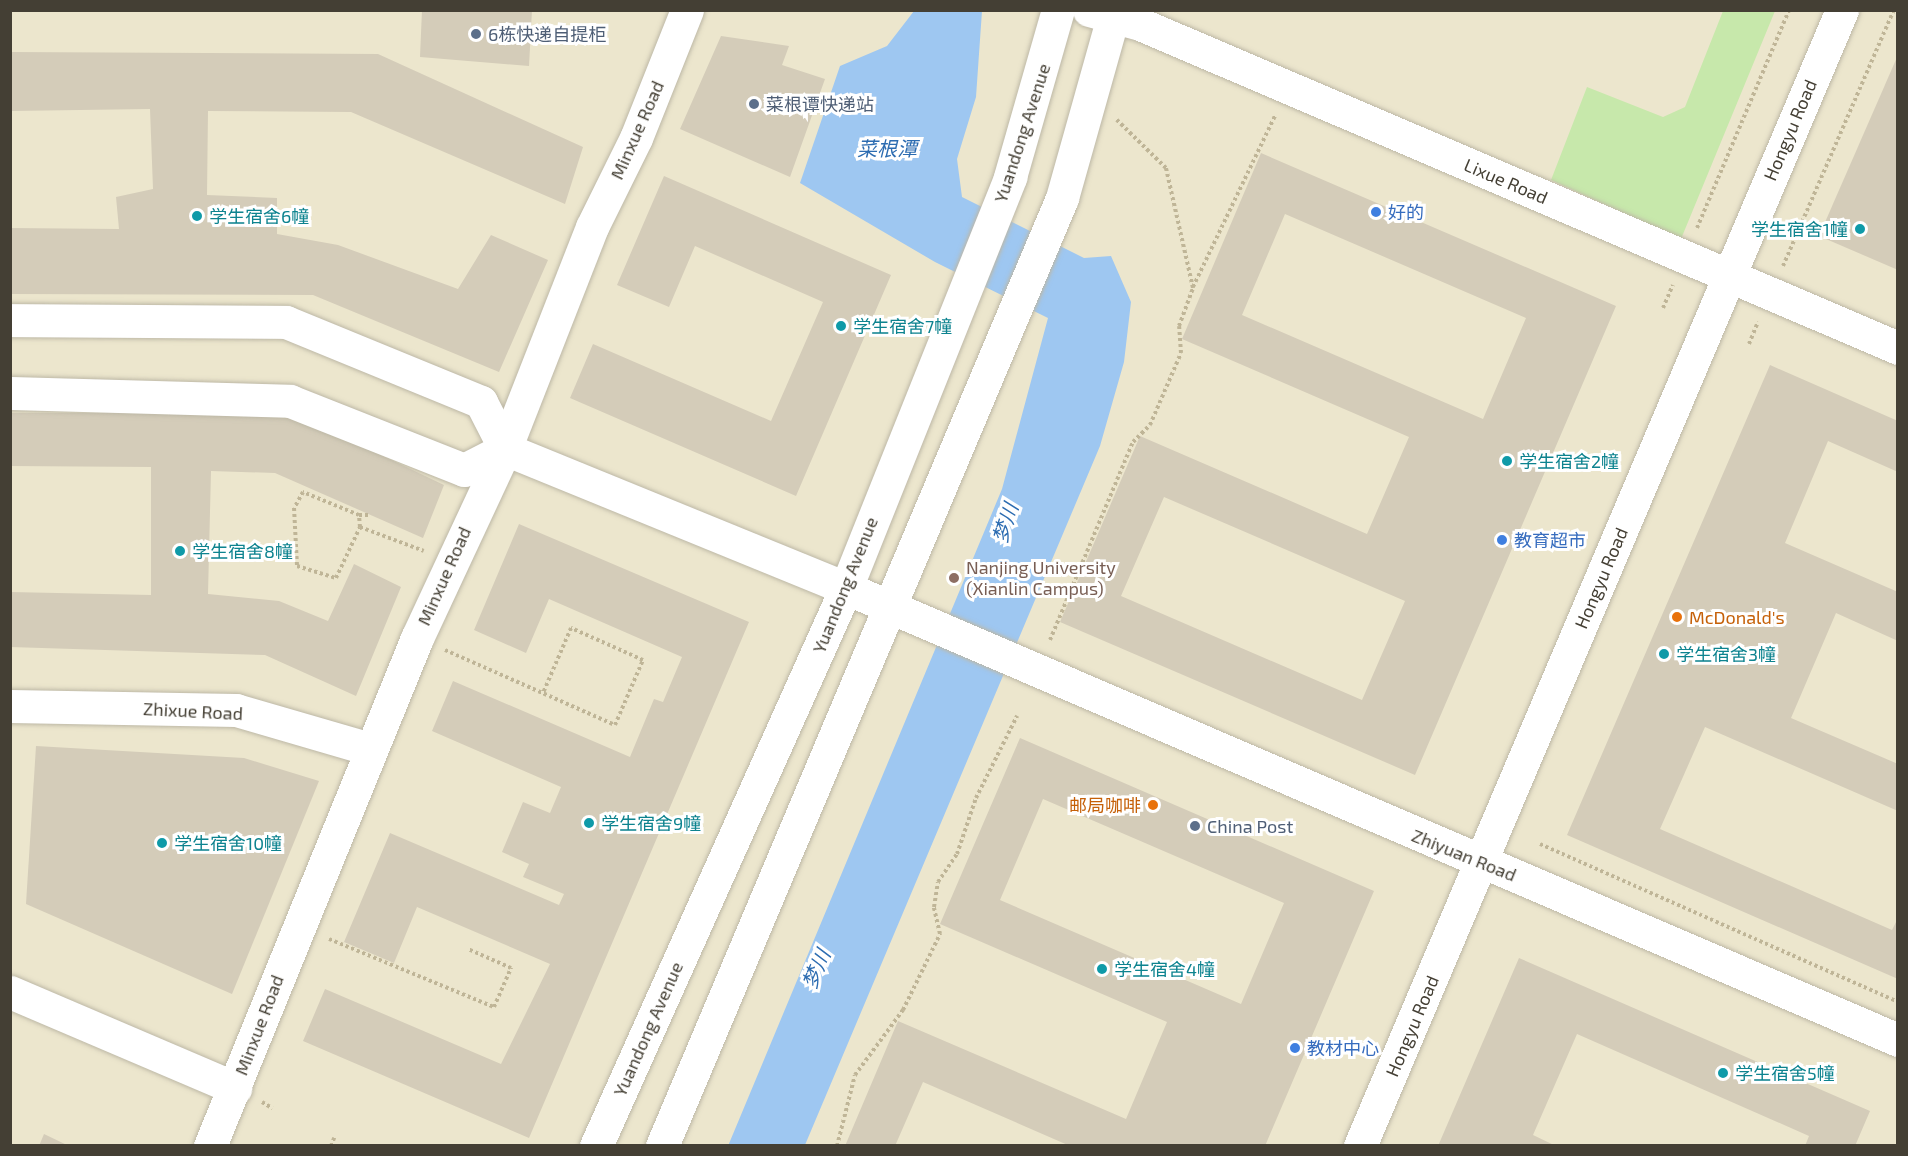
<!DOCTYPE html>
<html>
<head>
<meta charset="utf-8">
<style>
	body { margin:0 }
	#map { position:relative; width:1908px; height:1156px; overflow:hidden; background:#f2efe3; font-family:"Exo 2","Noto Sans SC",sans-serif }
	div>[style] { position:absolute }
	.education>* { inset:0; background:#ece6cd }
	.green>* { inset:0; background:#c7e8ab }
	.water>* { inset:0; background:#9ec7f1 }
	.building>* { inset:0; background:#d4ccb9 }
	.path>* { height:4px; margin-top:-2px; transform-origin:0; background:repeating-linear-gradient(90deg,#bfb597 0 3px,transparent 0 6px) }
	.roads { filter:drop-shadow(0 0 2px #bdb8a6) drop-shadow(0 0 2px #bdb8a6) }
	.minor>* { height:33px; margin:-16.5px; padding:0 16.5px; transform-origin:16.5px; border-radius:16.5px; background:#fff }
	.dots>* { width:16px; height:16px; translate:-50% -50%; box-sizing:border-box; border:3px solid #fff; border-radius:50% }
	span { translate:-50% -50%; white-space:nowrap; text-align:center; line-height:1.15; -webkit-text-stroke:6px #fff; paint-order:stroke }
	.service-label { font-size:18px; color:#4e5e75 }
	.left { translate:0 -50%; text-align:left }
	.street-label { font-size:18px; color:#443f34 }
	.shop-label { font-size:18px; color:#366cbe }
	.culture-label { font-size:18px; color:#0d838f }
	.right { translate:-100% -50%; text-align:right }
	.education-label { font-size:18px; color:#785e54 }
	.food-label { font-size:18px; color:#c56008 }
	.water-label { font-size:20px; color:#2c6cb1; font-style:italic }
	.frame { position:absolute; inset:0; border:12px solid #443f34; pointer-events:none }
</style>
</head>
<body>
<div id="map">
	<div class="education">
		<div style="clip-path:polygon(11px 11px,1897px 11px,1897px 1145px,11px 1145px)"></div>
	</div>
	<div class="green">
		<div style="clip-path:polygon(1723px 11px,1775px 11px,1681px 239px,1551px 180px,1587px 87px,1663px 117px,1685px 107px)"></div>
	</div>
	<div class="water">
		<div style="clip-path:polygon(914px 11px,982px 11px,976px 97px,957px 159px,962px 197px,1084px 258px,1111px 256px,1131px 302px,1124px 362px,1100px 446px,805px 1145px,728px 1146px,1002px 489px,1048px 318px,935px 262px,800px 183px,840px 66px,887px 46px)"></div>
	</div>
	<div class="building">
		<div style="clip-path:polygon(422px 10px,532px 10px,529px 66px,420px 57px)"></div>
		<div style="clip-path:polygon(721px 36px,789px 46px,782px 65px,825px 79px,790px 177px,680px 129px)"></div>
		<div style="clip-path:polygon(10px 52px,378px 54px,583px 147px,565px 204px,351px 112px,208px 111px,207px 195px,277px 198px,277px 234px,338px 245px,458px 289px,491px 235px,548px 260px,499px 372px,313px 295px,10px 294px,10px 228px,119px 229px,116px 197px,153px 189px,150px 109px,10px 111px)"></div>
		<div style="clip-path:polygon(1898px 55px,1898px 270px,1819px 236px)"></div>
		<div style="clip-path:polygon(evenodd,1261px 153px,1616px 306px,1415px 775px,1060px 622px,1140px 436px,1367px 534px,1409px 437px,1182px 339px,1261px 153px,1285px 214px,1526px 318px,1483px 419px,1242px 315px,1285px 214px,1261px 153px,1164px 497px,1405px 601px,1362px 700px,1121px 596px,1164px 497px)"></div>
		<div style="clip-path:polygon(664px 176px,891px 275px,796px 496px,570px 398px,593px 344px,771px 421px,823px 302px,695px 246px,669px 307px,617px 285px)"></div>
		<div style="clip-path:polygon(1770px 365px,1898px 421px,1898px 472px,1828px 441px,1785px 543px,1898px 592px,1898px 641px,1836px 613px,1791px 718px,1898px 764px,1898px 811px,1705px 727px,1660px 829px,1892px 930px,1898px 918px,1898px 979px,1567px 835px)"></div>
		<div style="clip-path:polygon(10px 413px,270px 413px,314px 423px,444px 485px,423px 538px,275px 473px,211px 471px,208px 594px,279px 601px,328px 621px,354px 564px,401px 587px,356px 696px,265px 655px,10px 647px,10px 592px,151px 595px,151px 467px,10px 466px)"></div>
		<div style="clip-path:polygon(519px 524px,749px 622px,529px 1138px,303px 1041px,325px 989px,501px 1064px,550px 964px,417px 907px,394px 963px,344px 942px,390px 833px,559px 905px,564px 894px,523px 877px,529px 864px,502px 852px,523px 802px,550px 813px,561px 787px,432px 731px,453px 681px,630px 757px,654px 699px,663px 702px,682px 657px,549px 599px,526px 653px,474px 630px)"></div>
		<div style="clip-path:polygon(evenodd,1020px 738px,1374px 891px,1265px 1146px,1070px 1146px,923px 1082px,895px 1146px,845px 1146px,898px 1021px,1126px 1119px,1167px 1022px,940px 924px,1020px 738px,1043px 799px,1284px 903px,1241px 1004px,1000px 900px,1043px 799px)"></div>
		<div style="clip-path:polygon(36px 746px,244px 758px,319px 781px,232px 994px,26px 904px)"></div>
		<div style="clip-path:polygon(1519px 958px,1870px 1111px,1855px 1146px,1805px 1146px,1809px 1136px,1577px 1034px,1533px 1135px,1556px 1146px,1438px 1146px)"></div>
		<div style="clip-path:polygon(44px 1134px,69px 1146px,39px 1146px)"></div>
	</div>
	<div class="path">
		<div style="left:1697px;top:228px;width:237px;rotate:-67.1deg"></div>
		<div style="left:1783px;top:266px;width:279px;rotate:-66.6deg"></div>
		<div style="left:1193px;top:287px;width:190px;rotate:-64.4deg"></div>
		<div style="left:1663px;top:308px;width:25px;rotate:-67deg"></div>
		<div style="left:1749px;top:344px;width:24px;rotate:-68deg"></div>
		<div style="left:359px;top:515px;width:61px;rotate:-157.7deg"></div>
		<div style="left:303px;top:492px;width:18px;rotate:119deg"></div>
		<div style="left:294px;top:508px;width:58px;rotate:87deg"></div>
		<div style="left:297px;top:566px;width:41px;rotate:17.1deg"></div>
		<div style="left:336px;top:578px;width:56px;rotate:-64.8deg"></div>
		<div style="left:360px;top:527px;width:12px;rotate:-95deg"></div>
		<div style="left:359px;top:515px;width:11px"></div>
		<div style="left:360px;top:527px;width:68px;rotate:20.6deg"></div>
		<div style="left:1050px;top:640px;width:215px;rotate:-67.3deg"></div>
		<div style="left:1133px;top:442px;width:24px;rotate:-45deg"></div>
		<div style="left:1150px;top:425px;width:78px;rotate:-66.7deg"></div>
		<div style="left:1181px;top:353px;width:27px;rotate:-94deg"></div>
		<div style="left:1179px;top:326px;width:40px;rotate:-69.8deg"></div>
		<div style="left:1193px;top:288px;width:123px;rotate:-102.7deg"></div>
		<div style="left:1166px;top:168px;width:69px;rotate:-135.6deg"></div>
		<div style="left:445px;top:650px;width:186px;rotate:23.8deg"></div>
		<div style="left:615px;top:725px;width:71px;rotate:-66.7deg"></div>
		<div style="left:643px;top:660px;width:79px;rotate:-156deg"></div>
		<div style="left:571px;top:628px;width:71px;rotate:113.3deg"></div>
		<div style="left:1540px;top:844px;width:391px;rotate:23.8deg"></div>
		<div style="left:329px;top:939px;width:178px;rotate:22.4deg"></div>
		<div style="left:494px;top:1007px;width:43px;rotate:-66.4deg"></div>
		<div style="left:511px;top:968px;width:47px;rotate:-156.2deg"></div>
		<div style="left:262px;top:1102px;width:12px;rotate:31deg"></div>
		<div style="left:331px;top:1146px;width:9px;rotate:-69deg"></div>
		<div style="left:837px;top:1146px;width:73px;rotate:-75.8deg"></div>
		<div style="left:855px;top:1075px;width:81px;rotate:-53.6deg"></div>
		<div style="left:903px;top:1010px;width:85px;rotate:-64deg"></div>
		<div style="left:940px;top:934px;width:28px;rotate:-103deg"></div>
		<div style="left:934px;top:907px;width:25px;rotate:-81deg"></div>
		<div style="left:938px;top:882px;width:34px;rotate:-56deg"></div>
		<div style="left:957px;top:854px;width:59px;rotate:-71.3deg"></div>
		<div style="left:976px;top:798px;width:92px;rotate:-63.4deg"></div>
	</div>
	<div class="roads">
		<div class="minor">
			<div style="left:1089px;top:10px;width:53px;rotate:15.4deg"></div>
			<div style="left:1140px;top:24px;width:824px;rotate:23.14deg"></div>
			<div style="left:10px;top:320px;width:276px;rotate:0.4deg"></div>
			<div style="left:286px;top:322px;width:211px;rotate:22.3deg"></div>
			<div style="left:481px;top:402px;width:53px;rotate:62.9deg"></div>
			<div style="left:505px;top:449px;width:368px;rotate:22.2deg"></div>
			<div style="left:846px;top:588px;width:1145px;rotate:23.25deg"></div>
			<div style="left:10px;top:393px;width:280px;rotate:1.6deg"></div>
			<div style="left:290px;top:401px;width:187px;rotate:21.6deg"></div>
			<div style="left:464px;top:470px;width:46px;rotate:-27.1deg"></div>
			<div style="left:10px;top:706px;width:226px;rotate:1deg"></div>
			<div style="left:236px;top:710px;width:140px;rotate:16.2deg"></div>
			<div style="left:10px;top:992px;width:245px;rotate:23.1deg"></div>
			<div style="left:210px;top:1146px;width:549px;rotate:-67.83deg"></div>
			<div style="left:417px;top:638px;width:208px;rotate:-65deg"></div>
			<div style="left:505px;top:449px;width:238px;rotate:-68.6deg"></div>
			<div style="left:592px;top:227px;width:99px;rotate:-63.7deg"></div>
			<div style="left:636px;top:138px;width:138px;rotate:-68.3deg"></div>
			<div style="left:596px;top:1146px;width:611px;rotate:-65.87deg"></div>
			<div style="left:846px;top:588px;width:443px;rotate:-68.2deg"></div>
			<div style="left:1010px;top:177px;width:174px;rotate:-74deg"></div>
			<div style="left:662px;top:1146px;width:1029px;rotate:-67.12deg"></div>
			<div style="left:1062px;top:198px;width:195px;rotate:-74.3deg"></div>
			<div style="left:1360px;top:1146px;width:1234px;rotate:-67.01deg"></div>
		</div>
	</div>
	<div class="dots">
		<div style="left:476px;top:34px;background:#5c6f8a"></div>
		<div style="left:754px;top:104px;background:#5c6f8a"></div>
		<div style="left:1376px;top:212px;background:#3f7fe0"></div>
		<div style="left:197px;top:216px;background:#0f9aa8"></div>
		<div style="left:1860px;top:229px;background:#0f9aa8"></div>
		<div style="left:841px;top:326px;background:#0f9aa8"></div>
		<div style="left:1507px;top:461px;background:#0f9aa8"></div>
		<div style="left:1502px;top:540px;background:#3f7fe0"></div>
		<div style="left:180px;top:551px;background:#0f9aa8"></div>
		<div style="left:954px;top:578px;background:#8d6e63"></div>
		<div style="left:1677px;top:617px;background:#e8710a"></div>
		<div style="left:1664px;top:654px;background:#0f9aa8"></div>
		<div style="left:1153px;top:805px;background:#e8710a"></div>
		<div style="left:589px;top:823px;background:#0f9aa8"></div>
		<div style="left:1195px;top:826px;background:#5c6f8a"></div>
		<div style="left:162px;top:843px;background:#0f9aa8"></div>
		<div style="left:1102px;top:969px;background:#0f9aa8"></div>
		<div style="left:1295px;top:1048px;background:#3f7fe0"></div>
		<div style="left:1723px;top:1073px;background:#0f9aa8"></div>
	</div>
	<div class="service-label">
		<span class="left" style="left:488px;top:34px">6栋快递自提柜</span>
		<span class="left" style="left:766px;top:104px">菜根谭快递站</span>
		<span class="left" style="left:1207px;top:826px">China Post</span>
	</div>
	<div class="street-label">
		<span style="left:637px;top:130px;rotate:-66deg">Minxue Road</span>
		<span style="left:1790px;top:130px;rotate:-67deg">Hongyu Road</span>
		<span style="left:1022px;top:133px;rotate:-72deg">Yuandong Avenue</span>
		<span style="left:1506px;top:181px;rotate:23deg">Lixue Road</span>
		<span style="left:444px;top:576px;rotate:-66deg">Minxue Road</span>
		<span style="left:1601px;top:578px;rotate:-67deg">Hongyu Road</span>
		<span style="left:845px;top:585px;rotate:-68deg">Yuandong Avenue</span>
		<span style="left:193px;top:711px;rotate:3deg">Zhixue Road</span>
		<span style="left:1464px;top:855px;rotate:22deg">Zhiyuan Road</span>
		<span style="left:259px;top:1025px;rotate:-69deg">Minxue Road</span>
		<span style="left:1412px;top:1026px;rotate:-67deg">Hongyu Road</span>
		<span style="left:648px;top:1029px;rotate:-66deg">Yuandong Avenue</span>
	</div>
	<div class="shop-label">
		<span class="left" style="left:1388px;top:212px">好的</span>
		<span class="left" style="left:1514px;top:540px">教育超市</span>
		<span class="left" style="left:1307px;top:1048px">教材中心</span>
	</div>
	<div class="culture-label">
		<span class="left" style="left:209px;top:216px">学生宿舍6幢</span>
		<span class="right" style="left:1848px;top:229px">学生宿舍1幢</span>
		<span class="left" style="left:853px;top:326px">学生宿舍7幢</span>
		<span class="left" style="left:1519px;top:461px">学生宿舍2幢</span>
		<span class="left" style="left:192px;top:551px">学生宿舍8幢</span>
		<span class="left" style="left:1676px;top:654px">学生宿舍3幢</span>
		<span class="left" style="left:601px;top:823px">学生宿舍9幢</span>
		<span class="left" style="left:174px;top:843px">学生宿舍10幢</span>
		<span class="left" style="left:1114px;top:969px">学生宿舍4幢</span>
		<span class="left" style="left:1735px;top:1073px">学生宿舍5幢</span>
	</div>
	<div class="education-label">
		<span class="left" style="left:966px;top:578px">Nanjing University<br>(Xianlin Campus)</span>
	</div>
	<div class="food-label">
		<span class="left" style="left:1689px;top:617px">McDonald's</span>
		<span class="right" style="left:1141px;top:805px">邮局咖啡</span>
	</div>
	<div class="water-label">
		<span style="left:887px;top:148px">菜根潭</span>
		<span style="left:1005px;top:523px;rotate:-72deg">梦川</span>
		<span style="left:816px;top:969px;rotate:-67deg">梦川</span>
	</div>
	<div class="frame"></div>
</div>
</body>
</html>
